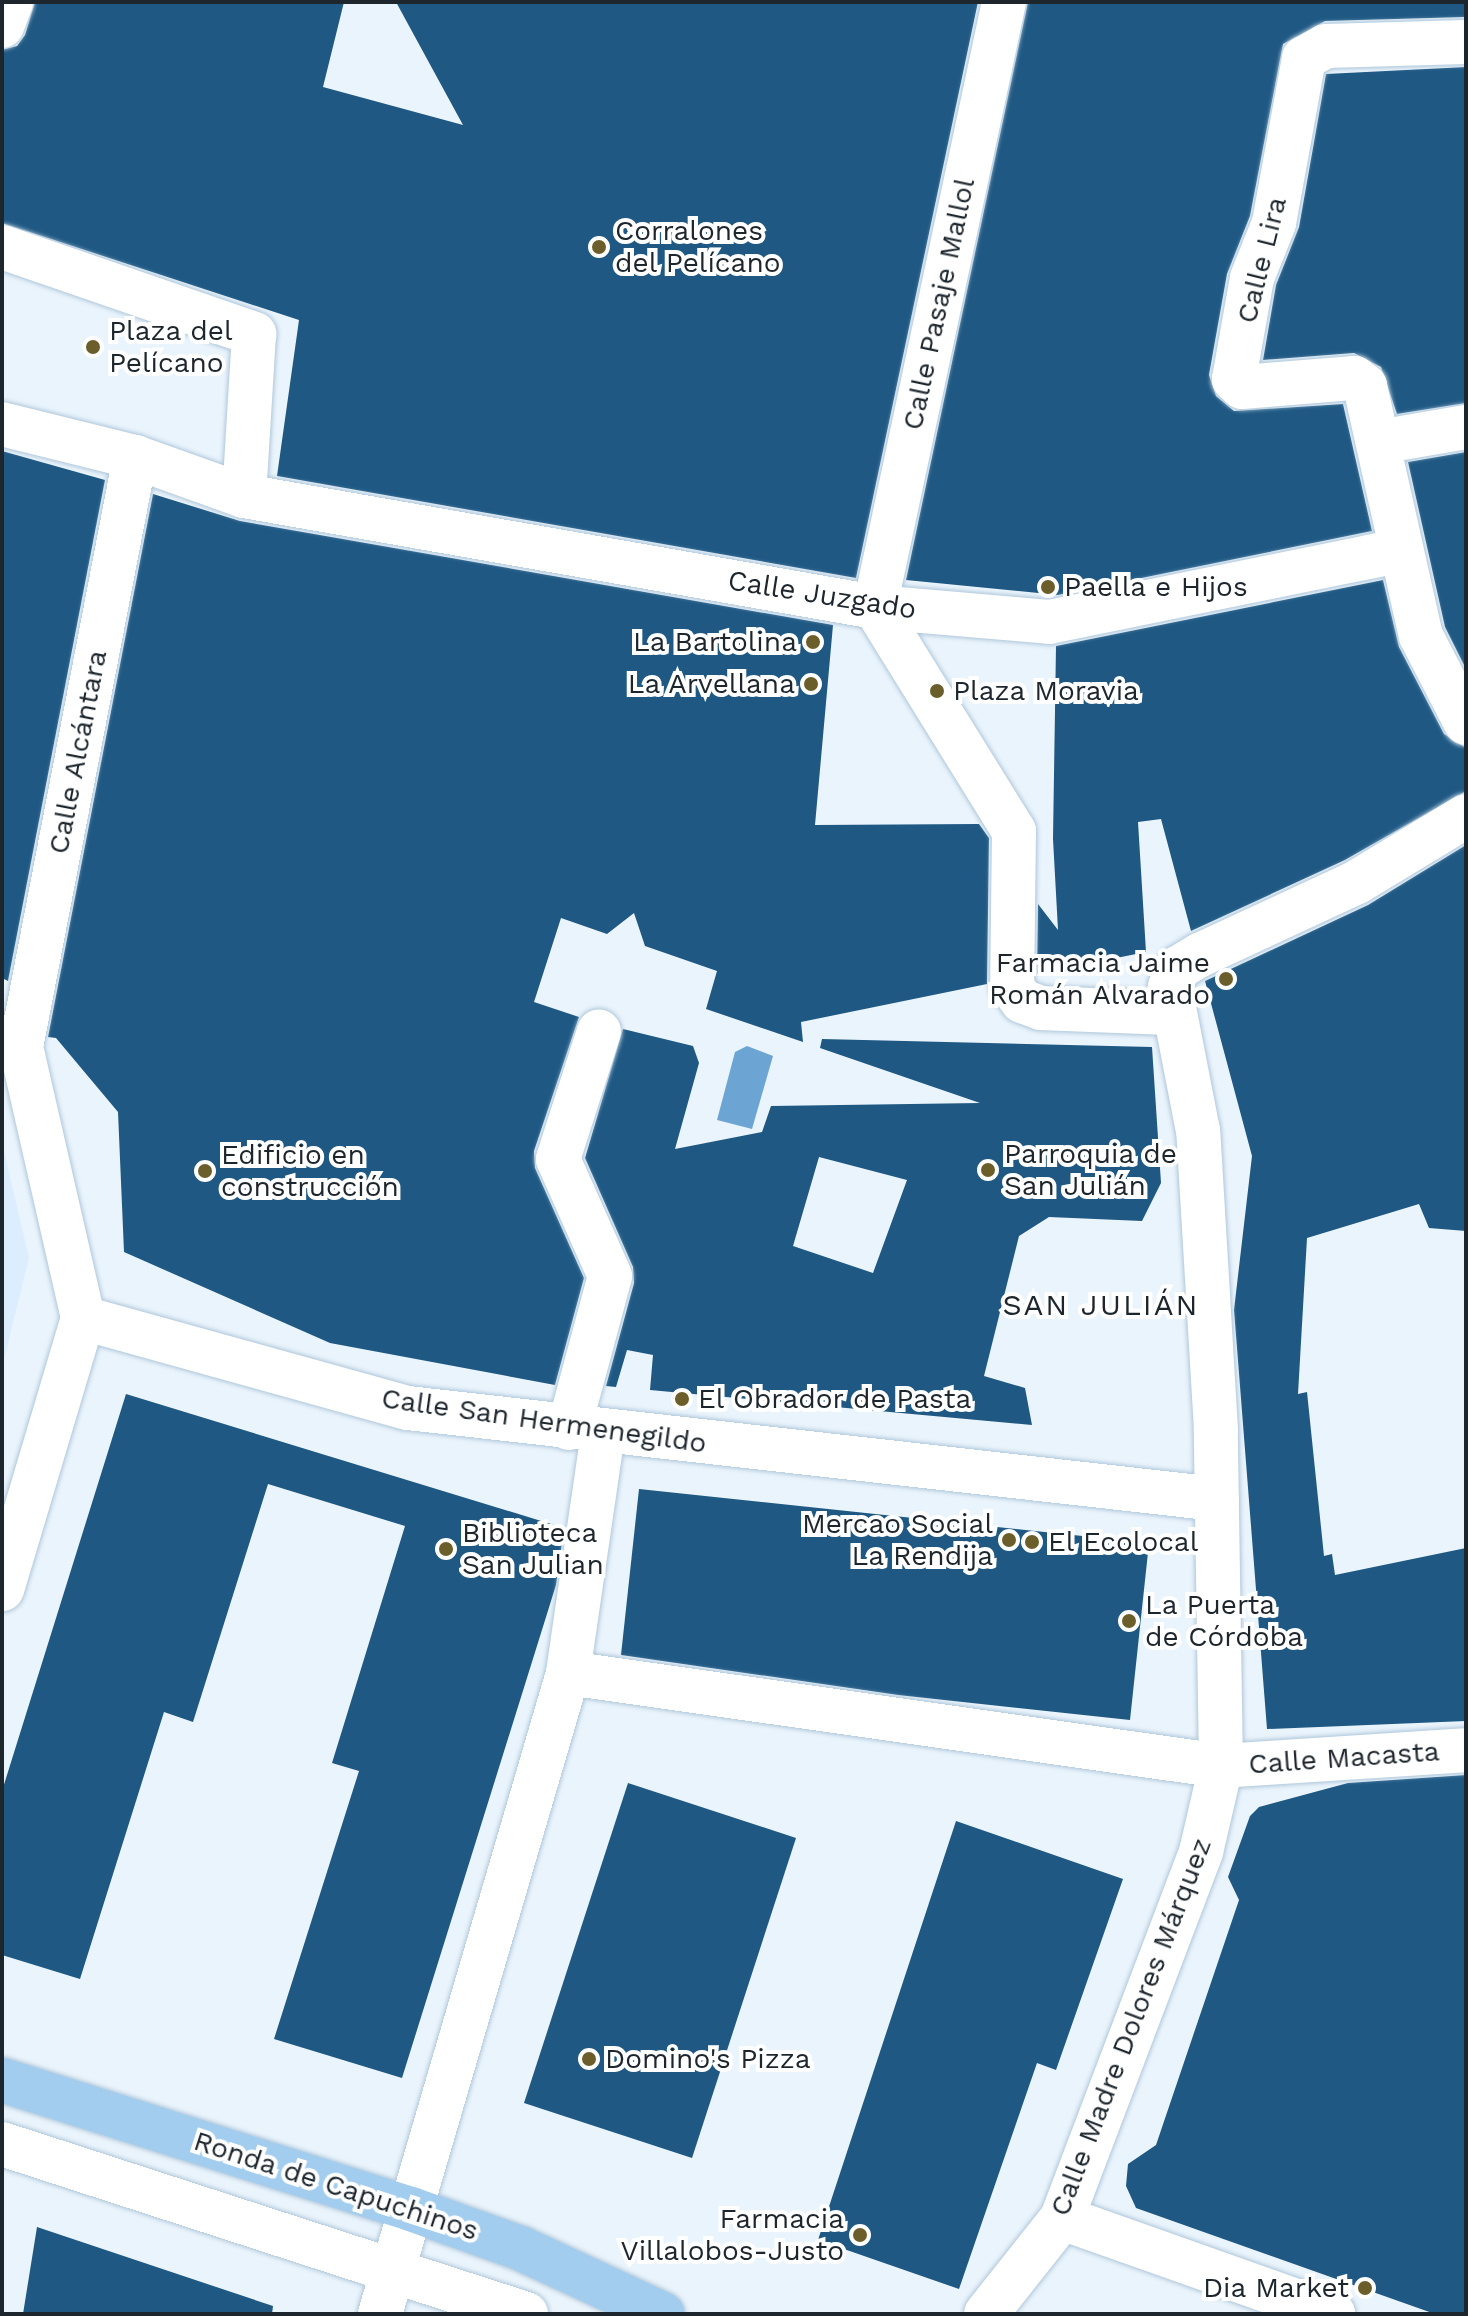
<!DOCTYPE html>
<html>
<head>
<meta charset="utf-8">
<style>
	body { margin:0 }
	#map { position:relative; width:1468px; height:2316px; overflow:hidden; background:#eaf4fc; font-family:"Work Sans",sans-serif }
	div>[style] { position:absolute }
	.built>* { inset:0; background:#dceefe }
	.water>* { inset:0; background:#6ca5d4 }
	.building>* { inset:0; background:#1e5883 }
	.roads { filter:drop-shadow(0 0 2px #afc7db) drop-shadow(0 0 2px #afc7db) }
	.minor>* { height:44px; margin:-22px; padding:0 22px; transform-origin:22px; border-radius:22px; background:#fff }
	.major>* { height:44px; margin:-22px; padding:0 22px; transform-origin:22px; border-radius:22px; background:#a3cdee }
	.dots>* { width:22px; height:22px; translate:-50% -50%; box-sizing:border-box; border:4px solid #fff; border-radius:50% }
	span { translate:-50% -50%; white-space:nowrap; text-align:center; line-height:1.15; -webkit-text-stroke:8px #fff; paint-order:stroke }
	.poi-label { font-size:28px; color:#1d262d }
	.left { translate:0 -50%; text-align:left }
	.right { translate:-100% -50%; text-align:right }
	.street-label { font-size:28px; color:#1d262d }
	.neighbourhood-label { font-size:30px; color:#1d262d; letter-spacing:2px }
	.frame { position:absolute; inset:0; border:4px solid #1d262d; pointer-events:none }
</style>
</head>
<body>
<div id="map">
	<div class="built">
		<div style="clip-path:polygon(2px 1142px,29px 1258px,2px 1368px)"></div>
	</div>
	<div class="water">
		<div style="clip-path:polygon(747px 1046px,773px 1056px,752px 1129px,717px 1120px,735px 1052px)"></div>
	</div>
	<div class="building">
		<div style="clip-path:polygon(35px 2px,344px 2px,323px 87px,463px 125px,396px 2px,978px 2px,856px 578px,277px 476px,299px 320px,2px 223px,2px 50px,17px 46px,25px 35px)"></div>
		<div style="clip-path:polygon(1028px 2px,1466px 2px,1466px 17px,1325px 21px,1283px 44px,1250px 216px,1227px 274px,1209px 375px,1216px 396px,1234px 411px,1343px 404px,1372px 531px,1058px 595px,906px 580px)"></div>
		<div style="clip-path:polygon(1466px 67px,1466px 403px,1397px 414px,1381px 367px,1354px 353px,1263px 360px,1276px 285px,1299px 227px,1326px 74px)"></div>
		<div style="clip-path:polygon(2px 451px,105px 480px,8px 981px,2px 978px)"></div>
		<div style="clip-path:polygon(1466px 452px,1466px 669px,1445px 627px,1408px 462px)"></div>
		<div style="clip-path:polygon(153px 494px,240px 521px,833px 625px,815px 825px,979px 824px,989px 838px,987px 984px,801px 1022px,803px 1042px,706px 1009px,717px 971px,645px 946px,634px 913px,607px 934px,561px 918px,534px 1002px,579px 1017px,534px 1151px,535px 1168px,584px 1278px,555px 1385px,330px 1343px,124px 1252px,118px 1112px,56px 1038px,48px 1037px)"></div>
		<div style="clip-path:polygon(1383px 580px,1399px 647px,1444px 734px,1466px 748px,1466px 791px,1345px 860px,1191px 931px,1161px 819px,1138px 822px,1146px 952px,1037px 974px,1038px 904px,1058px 930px,1053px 839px,1056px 646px)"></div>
		<div style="clip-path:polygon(1466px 845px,1466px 1231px,1429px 1228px,1419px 1204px,1307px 1238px,1298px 1394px,1307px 1392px,1324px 1556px,1332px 1554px,1335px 1575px,1466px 1548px,1466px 1721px,1267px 1729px,1234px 1310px,1252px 1156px,1205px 981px,1368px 905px)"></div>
		<div style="clip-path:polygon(evenodd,623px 1029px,693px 1046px,699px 1063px,675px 1149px,762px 1132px,771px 1106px,980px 1103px,820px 1048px,822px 1039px,1152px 1047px,1161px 1183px,1142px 1221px,1049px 1217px,1019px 1236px,984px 1376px,1025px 1388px,1032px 1425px,650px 1390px,653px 1355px,627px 1350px,616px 1387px,606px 1386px,634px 1283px,633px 1267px,585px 1158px,623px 1029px,819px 1157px,907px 1180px,873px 1273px,793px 1246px,819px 1157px)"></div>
		<div style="clip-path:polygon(126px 1394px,564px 1528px,556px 1585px,402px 2078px,274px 2039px,359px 1771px,332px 1763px,405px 1526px,268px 1484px,193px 1722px,164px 1712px,80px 1979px,2px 1955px,2px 1791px)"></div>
		<div style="clip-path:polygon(639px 1489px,1149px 1543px,1130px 1720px,898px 1695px,621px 1655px)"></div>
		<div style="clip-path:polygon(1466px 1775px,1466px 2314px,1435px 2314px,1136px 2208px,1126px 2186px,1128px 2164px,1156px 2145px,1239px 1900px,1228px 1877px,1250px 1816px,1259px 1807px,1348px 1783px)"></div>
		<div style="clip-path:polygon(628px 1783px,796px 1838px,692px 2158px,524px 2103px)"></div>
		<div style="clip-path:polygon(956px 1821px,1123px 1879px,1056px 2070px,1037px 2063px,959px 2289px,818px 2240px)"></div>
		<div style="clip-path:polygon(37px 2227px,273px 2306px,272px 2314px,23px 2314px)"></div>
	</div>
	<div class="roads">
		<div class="minor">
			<div style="left:1004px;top:2px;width:619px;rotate:102.04deg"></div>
			<div style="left:875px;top:607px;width:264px;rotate:58.2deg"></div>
			<div style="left:1014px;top:831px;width:156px;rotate:90.7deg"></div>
			<div style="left:1012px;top:987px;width:17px;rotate:54deg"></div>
			<div style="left:1022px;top:1001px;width:20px;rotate:20deg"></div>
			<div style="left:1041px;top:1008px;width:133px;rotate:2.2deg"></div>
			<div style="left:2px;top:26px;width:26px;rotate:-69deg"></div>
			<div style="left:1466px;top:42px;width:140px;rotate:178.4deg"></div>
			<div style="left:1326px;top:46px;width:25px;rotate:151deg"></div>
			<div style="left:1304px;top:58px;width:168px;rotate:100.3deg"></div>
			<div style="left:1274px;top:223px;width:59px;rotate:111.8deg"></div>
			<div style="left:1252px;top:278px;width:103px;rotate:100.1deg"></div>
			<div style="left:1234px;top:379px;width:11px;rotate:45deg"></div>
			<div style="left:1242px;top:387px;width:113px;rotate:-4.6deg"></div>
			<div style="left:1355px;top:378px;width:13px;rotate:39deg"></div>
			<div style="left:1365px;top:386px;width:256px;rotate:77.4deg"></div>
			<div style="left:1421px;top:636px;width:98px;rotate:62.7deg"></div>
			<div style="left:2px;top:247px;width:267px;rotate:19deg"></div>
			<div style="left:254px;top:334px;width:162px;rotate:93.5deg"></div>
			<div style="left:244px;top:496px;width:116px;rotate:-160.3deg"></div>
			<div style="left:135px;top:457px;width:137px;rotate:-166.1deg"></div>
			<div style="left:1379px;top:442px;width:88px;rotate:-9.8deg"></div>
			<div style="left:244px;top:496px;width:641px;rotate:9.98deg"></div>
			<div style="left:875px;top:607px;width:175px;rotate:4.9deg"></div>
			<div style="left:1049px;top:622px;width:357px;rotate:-11.5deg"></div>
			<div style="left:2px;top:1037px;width:21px;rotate:28deg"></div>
			<div style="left:21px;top:1047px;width:278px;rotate:77.1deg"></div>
			<div style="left:83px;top:1318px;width:283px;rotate:106.6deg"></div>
			<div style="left:21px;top:1047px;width:601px;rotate:-79.06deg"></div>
			<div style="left:83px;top:1318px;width:337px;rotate:15.5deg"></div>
			<div style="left:408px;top:1408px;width:814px;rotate:6.42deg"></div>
			<div style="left:569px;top:1428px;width:157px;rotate:-74.9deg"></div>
			<div style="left:610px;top:1276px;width:128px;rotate:-114deg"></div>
			<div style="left:558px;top:1159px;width:134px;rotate:-72.2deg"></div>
			<div style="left:568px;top:1673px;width:660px;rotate:8.11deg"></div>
			<div style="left:1221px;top:1766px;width:246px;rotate:-3.7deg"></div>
			<div style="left:2px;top:2144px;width:551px;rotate:17.97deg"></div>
			<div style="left:1062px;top:2218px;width:288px;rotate:19.5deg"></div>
			<div style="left:380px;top:2314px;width:668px;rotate:-73.65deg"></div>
			<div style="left:568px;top:1673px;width:243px;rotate:-81.7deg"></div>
			<div style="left:986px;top:2314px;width:122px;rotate:-51.6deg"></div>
			<div style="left:1062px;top:2218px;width:392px;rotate:-69.2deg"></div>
			<div style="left:1201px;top:1852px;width:88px;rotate:-76.9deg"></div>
			<div style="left:1221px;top:1766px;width:336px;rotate:-90.9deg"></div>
			<div style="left:1216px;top:1430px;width:300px;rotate:-93.4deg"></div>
			<div style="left:1198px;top:1131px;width:147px;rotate:-101deg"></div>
			<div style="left:1170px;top:987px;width:21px;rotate:-67deg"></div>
			<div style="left:1178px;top:968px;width:26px;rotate:-31deg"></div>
			<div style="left:1200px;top:955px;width:173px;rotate:-24.9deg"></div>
			<div style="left:1357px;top:882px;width:127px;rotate:-31.2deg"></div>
		</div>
		<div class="major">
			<div style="left:2px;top:2080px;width:429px;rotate:17.5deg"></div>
			<div style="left:411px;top:2209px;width:116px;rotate:19.7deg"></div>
			<div style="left:520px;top:2248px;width:157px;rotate:24.9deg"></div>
		</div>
	</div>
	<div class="dots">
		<div style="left:599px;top:247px;background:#6c5e2b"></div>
		<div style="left:93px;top:347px;background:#6c5e2b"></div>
		<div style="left:1048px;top:587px;background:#6c5e2b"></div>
		<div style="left:813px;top:642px;background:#6c5e2b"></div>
		<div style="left:811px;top:684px;background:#6c5e2b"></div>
		<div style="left:937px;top:691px;background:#6c5e2b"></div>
		<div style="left:1226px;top:979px;background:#6c5e2b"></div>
		<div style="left:988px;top:1170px;background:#6c5e2b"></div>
		<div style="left:205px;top:1171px;background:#6c5e2b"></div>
		<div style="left:682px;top:1399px;background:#6c5e2b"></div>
		<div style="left:1009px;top:1540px;background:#6c5e2b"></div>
		<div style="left:1032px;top:1542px;background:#6c5e2b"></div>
		<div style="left:446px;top:1549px;background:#6c5e2b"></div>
		<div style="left:1129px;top:1621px;background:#6c5e2b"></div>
		<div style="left:589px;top:2059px;background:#6c5e2b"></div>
		<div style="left:860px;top:2235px;background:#6c5e2b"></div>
		<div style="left:1365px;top:2288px;background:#6c5e2b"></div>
	</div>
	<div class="poi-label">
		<span class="left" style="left:615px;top:247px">Corralones<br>del Pelícano</span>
		<span class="left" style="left:109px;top:347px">Plaza del<br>Pelícano</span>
		<span class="left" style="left:1064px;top:587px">Paella e Hijos</span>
		<span class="right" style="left:797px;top:642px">La Bartolina</span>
		<span class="right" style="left:795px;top:684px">La Arvellana</span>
		<span class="left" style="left:953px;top:691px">Plaza Moravia</span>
		<span class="right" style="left:1210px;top:979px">Farmacia Jaime<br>Román Alvarado</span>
		<span class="left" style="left:1004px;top:1170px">Parroquia de<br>San Julián</span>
		<span class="left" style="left:221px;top:1171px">Edificio en<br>construcción</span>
		<span class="left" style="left:698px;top:1399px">El Obrador de Pasta</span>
		<span class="right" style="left:993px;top:1540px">Mercao Social<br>La Rendija</span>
		<span class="left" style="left:462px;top:1549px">Biblioteca<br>San Julian</span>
		<span class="left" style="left:1048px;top:1542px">El Ecolocal</span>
		<span class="left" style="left:1145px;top:1621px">La Puerta<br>de Córdoba</span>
		<span class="left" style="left:605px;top:2059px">Domino's Pizza</span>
		<span class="right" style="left:844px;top:2235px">Farmacia<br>Villalobos-Justo</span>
		<span class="right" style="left:1349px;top:2288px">Dia Market</span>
	</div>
	<div class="street-label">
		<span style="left:1262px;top:260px;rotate:-76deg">Calle Lira</span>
		<span style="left:939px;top:304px;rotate:-78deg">Calle Pasaje Mallol</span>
		<span style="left:822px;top:595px;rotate:9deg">Calle Juzgado</span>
		<span style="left:78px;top:752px;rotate:-79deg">Calle Alcántara</span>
		<span style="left:544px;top:1421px;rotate:8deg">Calle San Hermenegildo</span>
		<span style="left:1344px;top:1758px;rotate:-4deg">Calle Macasta</span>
		<span style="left:1131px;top:2027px;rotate:-69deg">Calle Madre Dolores Márquez</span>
		<span style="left:336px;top:2186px;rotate:18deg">Ronda de Capuchinos</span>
	</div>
	<div class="neighbourhood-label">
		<span style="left:1101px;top:1305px">SAN JULIÁN</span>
	</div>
	<div class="frame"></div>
</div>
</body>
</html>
